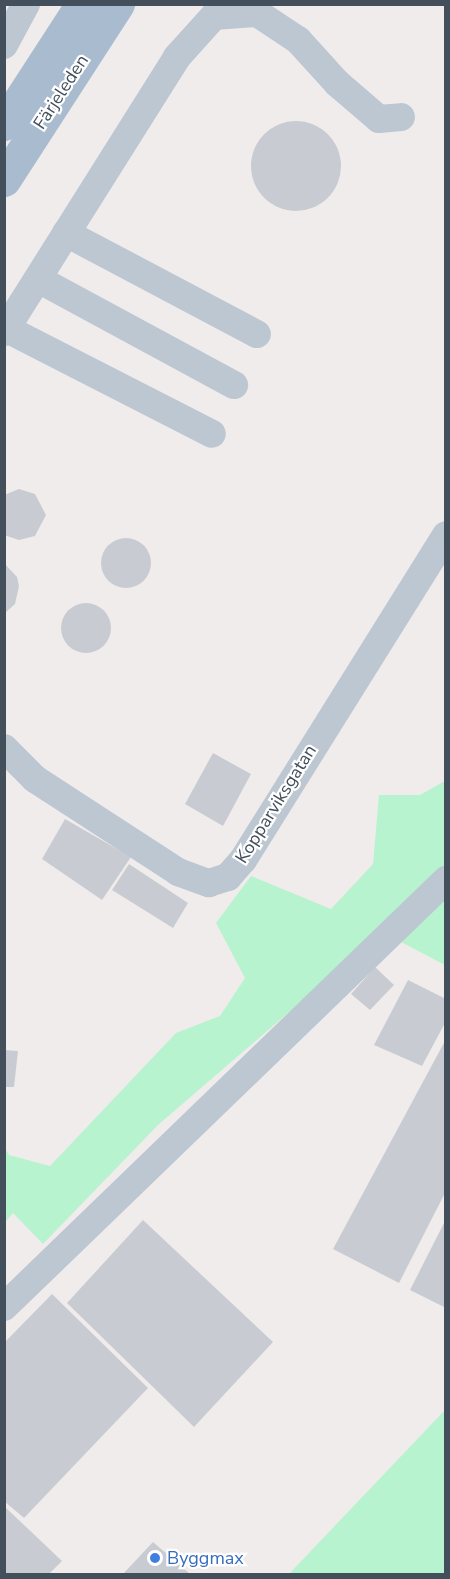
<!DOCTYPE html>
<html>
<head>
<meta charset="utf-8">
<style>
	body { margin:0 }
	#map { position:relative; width:450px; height:1579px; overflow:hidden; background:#f0ecec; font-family:"Nunito Sans",sans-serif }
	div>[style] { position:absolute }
	.green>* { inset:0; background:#b6f3ce }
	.building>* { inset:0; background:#c8ccd2 }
	.round { border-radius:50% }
	.minor>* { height:28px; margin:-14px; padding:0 14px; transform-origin:14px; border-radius:14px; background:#bcc7d1 }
	.major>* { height:33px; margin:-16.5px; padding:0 16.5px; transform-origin:16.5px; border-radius:16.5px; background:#a9bccf }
	.dots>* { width:16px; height:16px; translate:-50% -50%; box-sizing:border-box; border:3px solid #fff; border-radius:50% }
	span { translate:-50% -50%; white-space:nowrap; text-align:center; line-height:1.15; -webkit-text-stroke:4.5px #fff; paint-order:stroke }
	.street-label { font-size:18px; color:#43505c }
	.shop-label { font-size:18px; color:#366cbe }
	.left { translate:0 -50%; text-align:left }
	.frame { position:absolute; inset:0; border:6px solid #43505c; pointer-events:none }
</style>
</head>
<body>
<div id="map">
	<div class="green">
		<div style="clip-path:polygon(445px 781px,445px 965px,382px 932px,158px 1125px,43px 1244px,13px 1213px,5px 1222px,4px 1147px,9px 1155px,50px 1166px,176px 1033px,220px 1016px,245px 978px,216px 923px,251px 876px,331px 909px,373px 864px,379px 795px,420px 795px)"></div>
		<div style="clip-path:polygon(445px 1410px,445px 1574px,289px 1574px)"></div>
	</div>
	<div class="building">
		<div class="round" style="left:251px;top:121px;width:90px;height:90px"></div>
		<div style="clip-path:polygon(19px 489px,35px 494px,46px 515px,35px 536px,19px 540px,4px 535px,4px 495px)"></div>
		<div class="round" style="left:101px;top:538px;width:50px;height:50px"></div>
		<div style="clip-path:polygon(4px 563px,17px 577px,19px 586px,15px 604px,4px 614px)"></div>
		<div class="round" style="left:61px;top:603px;width:50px;height:50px"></div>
		<div style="clip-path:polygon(213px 753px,251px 774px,223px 826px,185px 804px)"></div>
		<div style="clip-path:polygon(65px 819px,131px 857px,102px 900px,42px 859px)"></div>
		<div style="clip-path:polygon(129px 864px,188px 903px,173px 928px,112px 890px)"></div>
		<div style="clip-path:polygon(375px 967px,394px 985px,370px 1010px,351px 994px)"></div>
		<div style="clip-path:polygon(408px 980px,446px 999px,446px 1021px,422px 1066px,374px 1045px)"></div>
		<div style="clip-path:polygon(446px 1039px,446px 1191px,399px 1283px,333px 1249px)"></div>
		<div style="clip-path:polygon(4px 1050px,18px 1051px,14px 1087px,4px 1087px)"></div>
		<div style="clip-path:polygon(446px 1219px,446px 1308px,410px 1290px)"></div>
		<div style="clip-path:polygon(143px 1220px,273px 1342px,194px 1427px,67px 1303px)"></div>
		<div style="clip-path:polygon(52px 1294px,148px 1388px,24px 1518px,4px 1501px,4px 1343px)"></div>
		<div style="clip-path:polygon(4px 1506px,62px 1561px,49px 1574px,4px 1574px)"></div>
		<div style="clip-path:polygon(153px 1542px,190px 1574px,123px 1574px)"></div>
	</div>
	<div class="minor">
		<div style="left:4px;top:45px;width:47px;rotate:-61.8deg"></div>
		<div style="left:66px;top:233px;width:216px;rotate:27.9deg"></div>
		<div style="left:38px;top:279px;width:223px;rotate:28.4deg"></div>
		<div style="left:7px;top:329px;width:230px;rotate:27.1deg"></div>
		<div style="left:4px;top:332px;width:325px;rotate:-57.8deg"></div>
		<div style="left:177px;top:57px;width:55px;rotate:-47.9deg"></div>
		<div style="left:214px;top:16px;width:43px;rotate:-4deg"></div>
		<div style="left:257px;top:13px;width:49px;rotate:33.4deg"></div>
		<div style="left:298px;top:40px;width:58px;rotate:47.8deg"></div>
		<div style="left:337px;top:83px;width:55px;rotate:40.6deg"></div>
		<div style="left:379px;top:119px;width:22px;rotate:-5deg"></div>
		<div style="left:4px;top:748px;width:44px;rotate:45deg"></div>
		<div style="left:35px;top:779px;width:171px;rotate:33deg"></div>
		<div style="left:178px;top:872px;width:33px;rotate:20deg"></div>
		<div style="left:209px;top:883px;width:20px;rotate:-18deg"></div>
		<div style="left:228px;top:877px;width:23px;rotate:-49deg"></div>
		<div style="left:243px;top:860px;width:383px;rotate:-58deg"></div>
		<div style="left:4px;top:1307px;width:615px;rotate:-44.01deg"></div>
	</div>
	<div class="major">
		<div style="left:4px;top:124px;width:143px;rotate:-57deg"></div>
		<div style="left:4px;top:180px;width:210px;rotate:-57.1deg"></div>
	</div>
	<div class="dots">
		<div style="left:155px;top:1558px;background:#3f7fe0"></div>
	</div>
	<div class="street-label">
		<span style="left:61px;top:92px;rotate:-57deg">Färjeleden</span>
		<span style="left:276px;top:804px;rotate:-58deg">Kopparviksgatan</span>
	</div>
	<div class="shop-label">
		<span class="left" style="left:167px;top:1558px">Byggmax</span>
	</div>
	<div class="frame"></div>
</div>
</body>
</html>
